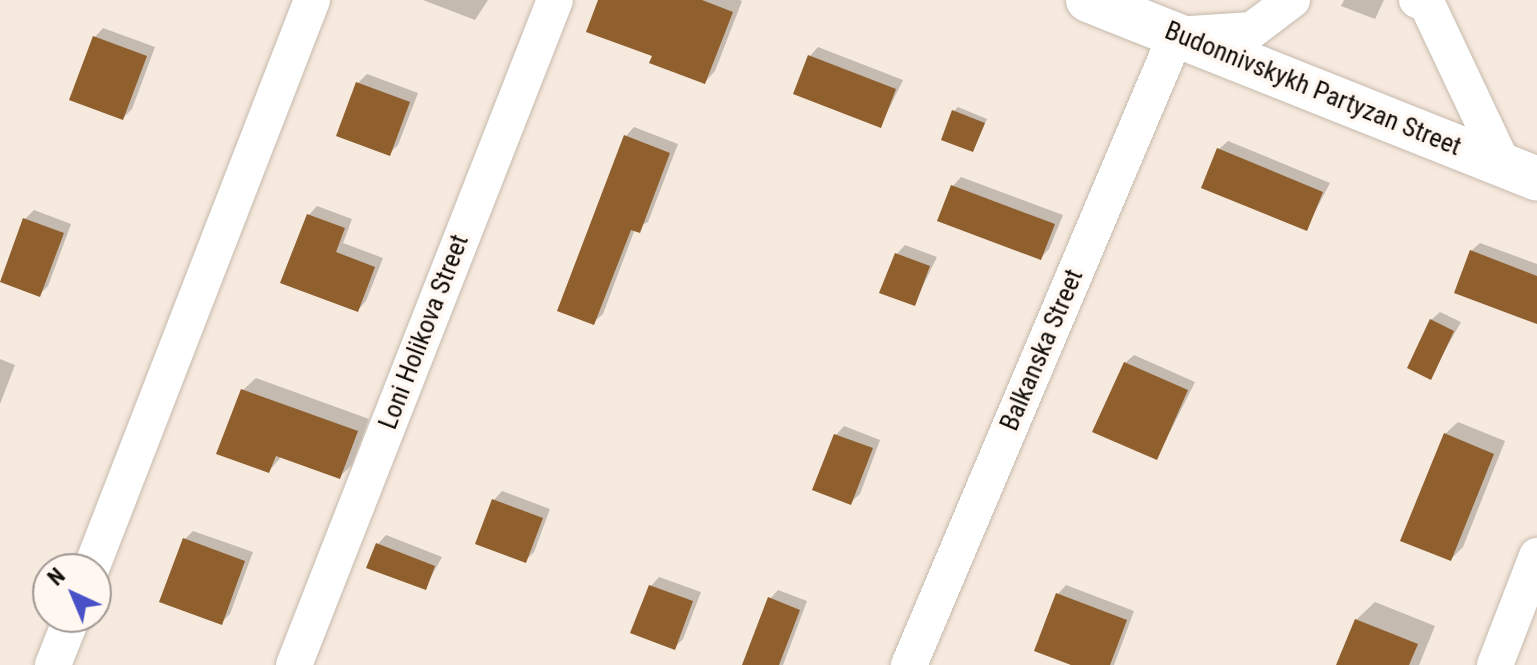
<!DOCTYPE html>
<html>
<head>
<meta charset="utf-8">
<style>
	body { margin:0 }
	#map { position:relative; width:1537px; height:665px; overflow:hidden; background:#f6e9dd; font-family:"Roboto Condensed",sans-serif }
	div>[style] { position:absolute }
	.shadow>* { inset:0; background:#0003 }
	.building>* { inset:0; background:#8f5f2d }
	.roads { filter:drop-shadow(0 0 2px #c6baae) drop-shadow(0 0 2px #c6baae) }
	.minor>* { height:36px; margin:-18px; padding:0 18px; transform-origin:18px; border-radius:18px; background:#fff }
	.major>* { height:44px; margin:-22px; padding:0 22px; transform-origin:22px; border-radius:22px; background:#fff }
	span { translate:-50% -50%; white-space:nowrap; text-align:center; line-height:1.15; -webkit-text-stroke:7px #fff7f0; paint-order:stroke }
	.street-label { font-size:26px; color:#110d09 }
	.north { position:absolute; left:32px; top:553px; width:80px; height:80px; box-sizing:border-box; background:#fff7f0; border:2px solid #a09994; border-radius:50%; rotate:316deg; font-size:22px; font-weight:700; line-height:32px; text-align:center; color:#110d09 }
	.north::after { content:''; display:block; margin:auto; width:28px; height:36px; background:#4951c7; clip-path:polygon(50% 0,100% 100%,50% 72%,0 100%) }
</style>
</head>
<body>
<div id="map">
	<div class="shadow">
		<div style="clip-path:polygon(423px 0,488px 0,475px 20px)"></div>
		<div style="clip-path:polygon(600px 0,739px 0,742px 1px,715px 71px,705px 82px,654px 55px)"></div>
		<div style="clip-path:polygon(1344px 0,1384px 0,1375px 19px,1341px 6px)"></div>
		<div style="clip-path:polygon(103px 28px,155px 47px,132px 109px,123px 118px,95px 37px)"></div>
		<div style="clip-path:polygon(818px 47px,903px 80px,881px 125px,810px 56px)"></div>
		<div style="clip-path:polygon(367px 74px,418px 93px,398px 145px,389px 154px,358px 83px)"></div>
		<div style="clip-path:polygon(958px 107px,987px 119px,973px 150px,954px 111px)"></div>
		<div style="clip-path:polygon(634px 127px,678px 144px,648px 222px,635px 229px,603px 314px,594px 322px,626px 136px)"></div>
		<div style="clip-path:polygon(1228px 141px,1330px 183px,1306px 229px,1219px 149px)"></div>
		<div style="clip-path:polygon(961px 177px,1063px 215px,1049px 249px,1041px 258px,953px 186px)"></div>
		<div style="clip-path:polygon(317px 206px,352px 219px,343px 243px,383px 258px,366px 301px,358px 310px,309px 215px)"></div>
		<div style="clip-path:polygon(34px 210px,71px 224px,48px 286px,39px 295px,1px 280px,25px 219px)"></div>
		<div style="clip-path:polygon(1480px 243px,1537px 264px,1537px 317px,1471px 251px)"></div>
		<div style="clip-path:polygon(905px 245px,937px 257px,914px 304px,897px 254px)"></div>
		<div style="clip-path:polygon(1440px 312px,1461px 322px,1430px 377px,1431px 320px)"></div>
		<div style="clip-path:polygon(1134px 355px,1195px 382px,1157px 458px,1125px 363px)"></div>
		<div style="clip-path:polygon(0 359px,15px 365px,0 404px)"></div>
		<div style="clip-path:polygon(256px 378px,369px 419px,352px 465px,339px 477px,282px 456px,269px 471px,243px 390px)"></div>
		<div style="clip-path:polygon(1458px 422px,1505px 441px,1463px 547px,1451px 559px,1445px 434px)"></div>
		<div style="clip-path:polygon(844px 426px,880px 440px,860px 494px,851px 502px,836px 435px)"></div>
		<div style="clip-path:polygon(502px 491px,550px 509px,534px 552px,525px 561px,494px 500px)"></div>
		<div style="clip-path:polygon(193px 531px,253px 552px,230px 614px,221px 623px,185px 539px)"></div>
		<div style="clip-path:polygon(386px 535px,442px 557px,425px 588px,378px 544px)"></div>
		<div style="clip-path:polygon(659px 577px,701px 592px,683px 639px,674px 648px,651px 586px)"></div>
		<div style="clip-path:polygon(1066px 585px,1134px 611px,1114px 665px,1077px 665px,1058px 594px)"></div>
		<div style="clip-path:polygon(778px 590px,807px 601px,783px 665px,744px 665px,770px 599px)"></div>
		<div style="clip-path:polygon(1375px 602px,1435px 626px,1419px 665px,1337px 665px,1356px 620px)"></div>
	</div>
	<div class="building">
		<div style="clip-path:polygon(598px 0,702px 0,733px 12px,705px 84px,649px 63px,652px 56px,586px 32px)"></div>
		<div style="clip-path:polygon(93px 36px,147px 56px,123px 120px,69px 100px)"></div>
		<div style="clip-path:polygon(808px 55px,896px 89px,881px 128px,793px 94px)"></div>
		<div style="clip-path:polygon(356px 82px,410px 102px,390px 156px,336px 136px)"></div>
		<div style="clip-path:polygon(952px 110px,985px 123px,973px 152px,941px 140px)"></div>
		<div style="clip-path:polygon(624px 135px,670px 153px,640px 233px,631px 230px,594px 325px,557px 311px)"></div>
		<div style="clip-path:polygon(1217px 148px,1323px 192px,1307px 231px,1201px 188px)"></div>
		<div style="clip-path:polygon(951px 185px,1055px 224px,1041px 260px,937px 221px)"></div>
		<div style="clip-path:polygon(307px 214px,345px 228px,336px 252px,375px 267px,358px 312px,280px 283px)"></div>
		<div style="clip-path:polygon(23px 218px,64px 233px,40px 297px,0 282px)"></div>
		<div style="clip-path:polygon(1470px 250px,1537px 276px,1537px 324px,1454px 293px)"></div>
		<div style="clip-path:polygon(895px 253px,930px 266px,915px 306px,879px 293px)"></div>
		<div style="clip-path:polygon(1430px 319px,1454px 331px,1431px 380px,1407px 368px)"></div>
		<div style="clip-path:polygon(1124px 362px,1188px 390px,1157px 460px,1092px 432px)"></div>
		<div style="clip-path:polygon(241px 389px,358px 431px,340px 479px,276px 456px,269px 473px,216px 454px)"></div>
		<div style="clip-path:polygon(1444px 433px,1494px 454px,1451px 561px,1400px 541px)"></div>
		<div style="clip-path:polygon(834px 434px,873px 448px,851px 505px,812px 490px)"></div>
		<div style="clip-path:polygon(492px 499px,543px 518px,526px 563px,475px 544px)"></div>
		<div style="clip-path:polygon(183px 538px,245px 561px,222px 625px,159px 602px)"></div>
		<div style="clip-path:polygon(376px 543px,435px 566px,426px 590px,366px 568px)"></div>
		<div style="clip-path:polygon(649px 585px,693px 601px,675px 650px,630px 633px)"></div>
		<div style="clip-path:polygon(1056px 593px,1127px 620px,1110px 665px,1071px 665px,1034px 651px)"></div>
		<div style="clip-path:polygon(768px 597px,800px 610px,779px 665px,742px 665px)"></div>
		<div style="clip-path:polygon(1355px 619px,1418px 644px,1409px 665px,1336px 665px)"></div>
	</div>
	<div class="roads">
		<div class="minor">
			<div style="left:1417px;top:0;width:11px;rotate:22deg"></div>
			<div style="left:1427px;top:4px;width:178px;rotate:64.7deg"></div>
			<div style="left:91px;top:569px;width:610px;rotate:-68.77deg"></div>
			<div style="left:53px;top:665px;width:52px;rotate:-68.4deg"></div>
			<div style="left:294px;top:665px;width:714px;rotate:-68.57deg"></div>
			<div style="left:909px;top:665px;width:684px;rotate:-67.03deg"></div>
			<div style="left:1176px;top:35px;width:76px;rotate:-3.8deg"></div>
			<div style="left:1252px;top:30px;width:50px;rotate:-36.9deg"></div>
			<div style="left:1495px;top:665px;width:117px;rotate:-68.9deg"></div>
		</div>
		<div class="major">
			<div style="left:1088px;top:0;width:483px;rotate:21.7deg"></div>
		</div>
	</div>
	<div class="street-label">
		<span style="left:1313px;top:89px;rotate:22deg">Budonnivskykh Partyzan Street</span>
		<span style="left:424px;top:332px;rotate:-69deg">Loni Holikova Street</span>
		<span style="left:1042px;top:350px;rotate:-67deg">Balkanska Street</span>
	</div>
	<div class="north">N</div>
</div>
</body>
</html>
